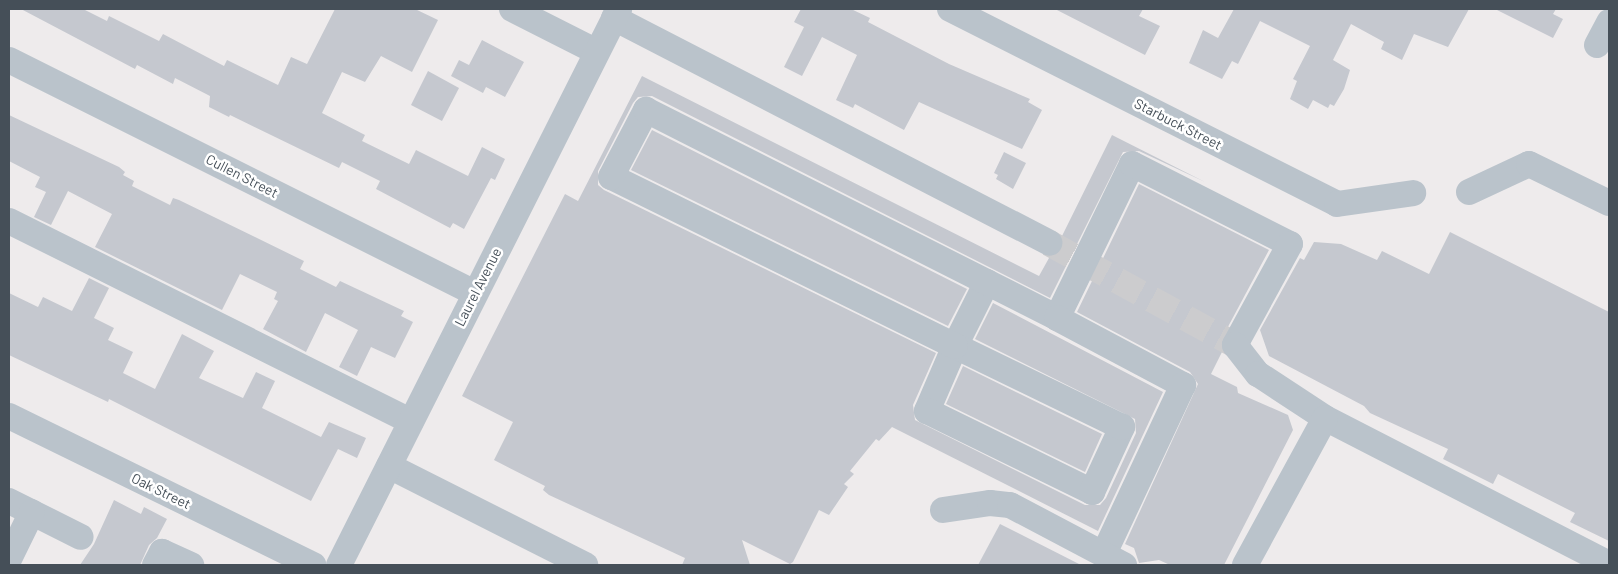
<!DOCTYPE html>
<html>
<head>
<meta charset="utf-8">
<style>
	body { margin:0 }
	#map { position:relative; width:1618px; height:574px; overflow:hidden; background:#eeebec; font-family:Barlow,sans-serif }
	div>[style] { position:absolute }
	.building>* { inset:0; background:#c5c8cf }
	.minor-tunnel>* { height:26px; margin-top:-13px; transform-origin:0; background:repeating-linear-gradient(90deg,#ccccce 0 26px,transparent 0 39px) }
	.minor>* { height:26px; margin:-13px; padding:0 13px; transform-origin:13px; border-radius:13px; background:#bac3cb }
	span { translate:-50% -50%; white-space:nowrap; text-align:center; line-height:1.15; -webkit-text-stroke:5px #fff; paint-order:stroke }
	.street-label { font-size:14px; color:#454f58 }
	.frame { position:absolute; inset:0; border:10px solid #454f58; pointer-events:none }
</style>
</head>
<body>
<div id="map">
	<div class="building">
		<div style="clip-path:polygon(21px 9px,83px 9px,107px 21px,109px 16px,159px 41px,163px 34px,224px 66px,227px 60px,278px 85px,291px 57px,307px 64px,335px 9px,415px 9px,438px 20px,412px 72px,381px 56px,365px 82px,342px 72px,322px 113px,365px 135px,362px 141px,409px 164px,416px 150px,468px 176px,482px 147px,505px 159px,495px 180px,491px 178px,464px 229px,453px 223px,450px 228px,376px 189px,380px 181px,342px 162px,339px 168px,230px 115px,229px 117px,209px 107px,210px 96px,175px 78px,173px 84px,137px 65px,135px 69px)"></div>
		<div style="clip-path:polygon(801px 9px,851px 9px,870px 18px,868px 22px,949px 64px,1030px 99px,1028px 102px,1042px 110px,1022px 149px,919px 102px,904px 130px,855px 104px,853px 108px,836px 100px,857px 55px,822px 37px,802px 76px,784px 67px,804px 27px,794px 22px)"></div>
		<div style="clip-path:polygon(1055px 9px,1143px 9px,1139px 16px,1160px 26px,1145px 55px)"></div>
		<div style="clip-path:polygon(1234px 9px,1469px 9px,1448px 47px,1414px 34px,1402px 60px,1381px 49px,1384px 42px,1351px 24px,1333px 60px,1350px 70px,1344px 89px,1334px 106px,1330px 104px,1328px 108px,1313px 100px,1308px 109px,1290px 99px,1297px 81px,1293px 79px,1310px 46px,1260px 21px,1238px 64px,1232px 61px,1222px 79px,1189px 63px,1203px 30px,1218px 38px)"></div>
		<div style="clip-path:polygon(1495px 9px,1556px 9px,1553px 14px,1563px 19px,1553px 38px)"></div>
		<div style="clip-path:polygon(482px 40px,524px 62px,505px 97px,486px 87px,483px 93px,451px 76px,459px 60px,469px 65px)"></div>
		<div style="clip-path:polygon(428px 71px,459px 88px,442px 121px,411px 105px)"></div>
		<div style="clip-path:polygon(642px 76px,1039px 276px,1049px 258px,1062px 249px,1062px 236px,1112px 135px,1205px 182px,1139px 151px,1123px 152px,1050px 298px,652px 96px,638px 97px,633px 103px,598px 171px,598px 185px,604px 190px,936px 353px,913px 405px,915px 420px,1085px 505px,1100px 505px,1106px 498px,1136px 433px,1135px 419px,975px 339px,993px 303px,1163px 392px,1098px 531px,892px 427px,879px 441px,876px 439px,850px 471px,854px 474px,844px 484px,848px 487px,829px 515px,819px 510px,793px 562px,790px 564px,742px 540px,750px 565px,682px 565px,685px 558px,549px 495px,543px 490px,545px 486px,494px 460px,513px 422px,462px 396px,565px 194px,578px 201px)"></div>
		<div style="clip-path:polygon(9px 115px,119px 167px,125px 172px,123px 175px,134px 181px,132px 186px,170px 205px,173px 198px,179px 200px,304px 261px,300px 269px,336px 287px,340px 281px,404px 311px,401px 316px,413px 322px,395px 358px,371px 347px,357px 376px,339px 367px,358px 330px,325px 313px,306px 352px,263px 329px,278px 301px,274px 299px,277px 292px,240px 274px,222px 310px,95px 247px,112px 214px,68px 191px,51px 225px,34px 217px,46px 192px,35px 187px,40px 177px,9px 161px)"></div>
		<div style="clip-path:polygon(652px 130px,967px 289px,948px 326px,631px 170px)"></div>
		<div style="clip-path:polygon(1004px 152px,1026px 163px,1013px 189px,996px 179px,998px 175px,994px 173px)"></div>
		<div style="clip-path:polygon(1139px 184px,1269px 250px,1222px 338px,1222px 352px,1211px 374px,1237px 387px,1238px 393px,1288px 415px,1293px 430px,1224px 565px,1170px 565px,1159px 560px,1139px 563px,1134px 548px,1125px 544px,1198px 384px,1190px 372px,1077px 312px)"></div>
		<div style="clip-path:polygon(1450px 232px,1609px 312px,1609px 541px,1570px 522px,1575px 513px,1498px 474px,1493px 484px,1443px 459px,1448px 449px,1370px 413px,1364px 406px,1269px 356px,1260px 330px,1300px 258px,1304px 260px,1314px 242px,1341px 244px,1377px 260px,1382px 251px,1429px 274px)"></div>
		<div style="clip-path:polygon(89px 278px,109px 288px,94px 318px,114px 328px,108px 340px,133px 352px,123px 373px,155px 389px,182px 334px,214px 351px,199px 378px,243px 398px,256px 372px,275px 381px,262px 408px,321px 437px,329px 422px,366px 438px,357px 458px,338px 449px,311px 501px,109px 399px,108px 402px,9px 355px,9px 293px,38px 307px,43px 297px,72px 311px)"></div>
		<div style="clip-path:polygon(963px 366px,1102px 434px,1085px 472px,946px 404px)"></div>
		<div style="clip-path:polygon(114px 500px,141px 514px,144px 507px,167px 519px,157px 538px,149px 545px,140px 565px,80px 565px,94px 544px)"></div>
		<div style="clip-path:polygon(1000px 524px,1081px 565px,978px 565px)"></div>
	</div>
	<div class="minor-tunnel">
		<div style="left:1049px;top:243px;width:212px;rotate:28.7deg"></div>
	</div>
	<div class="minor">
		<div style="left:512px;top:9px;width:95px;rotate:26.8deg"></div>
		<div style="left:950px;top:9px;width:433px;rotate:26.7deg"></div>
		<div style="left:1337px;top:204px;width:77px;rotate:-8.2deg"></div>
		<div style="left:614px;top:18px;width:490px;rotate:27.3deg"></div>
		<div style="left:1597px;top:45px;width:26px;rotate:-62deg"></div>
		<div style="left:9px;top:60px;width:521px;rotate:26.57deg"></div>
		<div style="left:1469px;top:192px;width:66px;rotate:-25deg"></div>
		<div style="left:1529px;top:164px;width:89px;rotate:26deg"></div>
		<div style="left:9px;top:221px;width:449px;rotate:26.5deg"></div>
		<div style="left:987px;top:282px;width:72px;rotate:116.6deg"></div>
		<div style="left:955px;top:346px;width:71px;rotate:113.3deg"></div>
		<div style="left:927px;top:411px;width:184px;rotate:26.1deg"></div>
		<div style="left:1092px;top:492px;width:72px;rotate:-65.2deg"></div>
		<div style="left:1122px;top:427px;width:186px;rotate:-154.1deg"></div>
		<div style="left:955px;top:346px;width:383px;rotate:-153.8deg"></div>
		<div style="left:611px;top:177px;width:76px;rotate:-62.4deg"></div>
		<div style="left:646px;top:110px;width:461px;rotate:26.8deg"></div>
		<div style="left:1057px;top:318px;width:171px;rotate:-64deg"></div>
		<div style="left:1132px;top:164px;width:177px;rotate:26.9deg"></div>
		<div style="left:1290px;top:244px;width:115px;rotate:118.6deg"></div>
		<div style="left:1235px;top:345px;width:37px;rotate:52deg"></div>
		<div style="left:1258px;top:374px;width:80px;rotate:33.3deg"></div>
		<div style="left:1325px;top:418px;width:319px;rotate:27.2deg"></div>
		<div style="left:1057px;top:318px;width:143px;rotate:28deg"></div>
		<div style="left:1183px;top:385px;width:187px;rotate:115.1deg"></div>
		<div style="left:9px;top:416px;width:339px;rotate:26.1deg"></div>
		<div style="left:389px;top:466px;width:220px;rotate:26.8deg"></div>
		<div style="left:9px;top:501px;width:80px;rotate:26.6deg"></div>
		<div style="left:943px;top:510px;width:48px;rotate:-8.5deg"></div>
		<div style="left:990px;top:503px;width:20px;rotate:6deg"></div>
		<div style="left:1010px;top:505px;width:129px;rotate:27.8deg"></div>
		<div style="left:9px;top:559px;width:52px;rotate:-63.9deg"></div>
		<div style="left:155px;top:565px;width:15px;rotate:-62deg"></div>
		<div style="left:162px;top:552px;width:32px;rotate:24deg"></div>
		<div style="left:339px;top:565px;width:623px;rotate:-63.27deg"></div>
		<div style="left:1245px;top:565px;width:167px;rotate:-61.4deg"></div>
	</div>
	<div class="street-label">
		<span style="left:1178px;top:124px;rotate:27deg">Starbuck Street</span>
		<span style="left:242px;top:176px;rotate:27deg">Cullen Street</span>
		<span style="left:478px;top:287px;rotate:-63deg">Laurel Avenue</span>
		<span style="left:161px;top:491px;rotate:26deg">Oak Street</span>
	</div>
	<div class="frame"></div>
</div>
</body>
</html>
